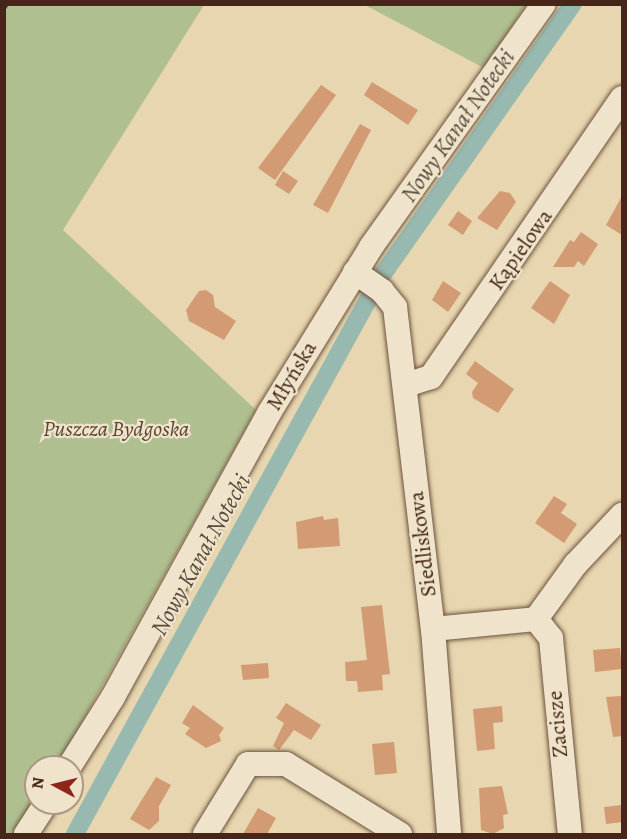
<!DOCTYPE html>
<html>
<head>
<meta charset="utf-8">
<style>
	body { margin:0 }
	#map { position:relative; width:627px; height:839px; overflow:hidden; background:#e7d6af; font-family:Alegreya,serif }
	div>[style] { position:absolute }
	.green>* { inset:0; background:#afbf90 }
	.canal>* { height:18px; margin:-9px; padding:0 9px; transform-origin:9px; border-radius:9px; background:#97b9b0 }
	.building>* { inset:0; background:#d29b73 }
	.path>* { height:3px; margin-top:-1.5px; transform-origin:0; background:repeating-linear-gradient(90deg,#452618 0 4.5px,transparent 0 7.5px) }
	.roads { filter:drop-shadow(0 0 2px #6e523e) drop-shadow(0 0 2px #6e523e) }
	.minor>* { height:24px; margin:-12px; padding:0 12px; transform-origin:12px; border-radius:12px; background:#efe4cb }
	span { translate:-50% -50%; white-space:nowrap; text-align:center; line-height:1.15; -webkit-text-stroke:4.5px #efe4cb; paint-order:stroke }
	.street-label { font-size:22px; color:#452618 }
	.park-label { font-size:22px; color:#5a4530; font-style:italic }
	.water-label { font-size:24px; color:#5a4b3e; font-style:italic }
	.frame { position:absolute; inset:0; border:6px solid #452618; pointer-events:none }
	.north { position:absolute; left:24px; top:755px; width:60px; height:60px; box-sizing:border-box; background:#efe4cb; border:2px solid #ab9883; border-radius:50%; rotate:277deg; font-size:16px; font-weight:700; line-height:24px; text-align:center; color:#452618 }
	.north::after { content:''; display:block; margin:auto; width:21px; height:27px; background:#8f2418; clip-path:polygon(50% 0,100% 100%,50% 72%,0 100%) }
</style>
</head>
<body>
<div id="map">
	<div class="green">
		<div style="clip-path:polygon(5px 5px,204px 5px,63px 230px,256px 410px,57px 767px,36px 767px,36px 803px,19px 834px,5px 834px)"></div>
		<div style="clip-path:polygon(365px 5px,526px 5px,484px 68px)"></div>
	</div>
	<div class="canal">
		<div style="left:383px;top:274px;width:330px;rotate:-54.9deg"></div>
		<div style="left:75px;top:834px;width:611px;rotate:-61.25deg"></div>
	</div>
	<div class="building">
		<div style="clip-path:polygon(372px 82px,418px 110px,408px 125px,364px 95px)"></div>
		<div style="clip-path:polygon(321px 85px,336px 95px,275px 180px,258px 168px)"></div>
		<div style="clip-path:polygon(360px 124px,371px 130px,328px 213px,313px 205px)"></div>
		<div style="clip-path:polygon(283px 171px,298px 181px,289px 194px,275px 185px)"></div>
		<div style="clip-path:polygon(500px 191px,510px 193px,516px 202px,497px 230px,477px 218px)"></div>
		<div style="clip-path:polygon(622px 196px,622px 235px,606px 225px)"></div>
		<div style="clip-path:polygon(458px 211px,472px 221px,463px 235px,448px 225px)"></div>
		<div style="clip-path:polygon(581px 232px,598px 244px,584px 266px,578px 261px,574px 267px,553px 267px,570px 240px,574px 242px)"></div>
		<div style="clip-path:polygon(443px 281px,461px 293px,448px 312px,432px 300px)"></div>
		<div style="clip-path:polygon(550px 281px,570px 295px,554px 324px,531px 308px)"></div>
		<div style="clip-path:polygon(206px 290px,213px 295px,215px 307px,236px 321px,224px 340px,189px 321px,186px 310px,199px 291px)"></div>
		<div style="clip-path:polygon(475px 361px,514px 389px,498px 413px,473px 398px,472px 392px,478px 383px,466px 374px)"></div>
		<div style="clip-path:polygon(554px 496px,567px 504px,561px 513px,577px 524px,564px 543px,535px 523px)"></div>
		<div style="clip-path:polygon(323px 516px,324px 520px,338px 518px,340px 546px,298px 549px,296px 522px)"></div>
		<div style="clip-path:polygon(382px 605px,390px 674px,382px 675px,383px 690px,358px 692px,357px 681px,346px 681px,345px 662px,367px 660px,361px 607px)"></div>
		<div style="clip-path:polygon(620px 648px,622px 669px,595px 672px,593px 650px)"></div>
		<div style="clip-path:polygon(268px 663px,269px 678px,243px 680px,241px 665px)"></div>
		<div style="clip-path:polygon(622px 696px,622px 736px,613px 737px,606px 697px)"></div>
		<div style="clip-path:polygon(286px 703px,321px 725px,311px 740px,294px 730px,279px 750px,273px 746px,284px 723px,276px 718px)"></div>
		<div style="clip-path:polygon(193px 705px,224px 728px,219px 735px,221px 741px,206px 748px,185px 734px,190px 728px,182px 723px)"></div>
		<div style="clip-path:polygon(502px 706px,503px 722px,493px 723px,495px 749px,477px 751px,473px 709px)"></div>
		<div style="clip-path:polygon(394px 742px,397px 773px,375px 775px,372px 744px)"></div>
		<div style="clip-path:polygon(156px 777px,171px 785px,159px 806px,159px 821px,149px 830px,130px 819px)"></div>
		<div style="clip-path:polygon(502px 786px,508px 814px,503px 815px,504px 828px,493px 834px,481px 830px,479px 788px)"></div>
		<div style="clip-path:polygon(622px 805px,622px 822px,606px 824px,604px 807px)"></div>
		<div style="clip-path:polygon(258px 808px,276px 818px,267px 834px,243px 834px)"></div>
	</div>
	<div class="path">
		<div style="left:4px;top:9px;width:6px;rotate:-59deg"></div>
	</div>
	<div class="roads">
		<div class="minor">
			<div style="left:355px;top:272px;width:33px;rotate:35deg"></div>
			<div style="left:382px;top:291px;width:21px;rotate:51deg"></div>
			<div style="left:395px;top:307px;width:324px;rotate:83.3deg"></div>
			<div style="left:433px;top:629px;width:206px;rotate:85.5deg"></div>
			<div style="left:406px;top:385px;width:26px;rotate:-18deg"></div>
			<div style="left:431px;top:377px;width:338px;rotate:-55.6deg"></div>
			<div style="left:536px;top:619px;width:67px;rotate:-54.2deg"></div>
			<div style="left:575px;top:565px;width:69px;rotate:-46.8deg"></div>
			<div style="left:433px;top:629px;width:103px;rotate:-5.5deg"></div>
			<div style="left:536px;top:619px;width:24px;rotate:52deg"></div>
			<div style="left:551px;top:638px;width:197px;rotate:84.5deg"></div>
			<div style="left:69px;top:767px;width:83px;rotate:-57.8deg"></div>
			<div style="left:113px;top:697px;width:324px;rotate:-61.2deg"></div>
			<div style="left:269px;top:413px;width:195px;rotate:-58.4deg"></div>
			<div style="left:371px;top:247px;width:298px;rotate:-54.6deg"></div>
			<div style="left:26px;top:834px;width:37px;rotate:-57deg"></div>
			<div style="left:205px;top:834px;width:82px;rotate:-58.4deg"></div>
			<div style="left:248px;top:764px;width:38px"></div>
			<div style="left:286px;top:764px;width:134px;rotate:31.6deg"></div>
		</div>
	</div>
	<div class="street-label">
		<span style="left:521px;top:250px;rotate:-55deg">Kąpielowa</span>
		<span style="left:292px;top:376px;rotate:-59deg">Młyńska</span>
		<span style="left:423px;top:544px;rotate:-97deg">Siedliskowa</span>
		<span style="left:558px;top:724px;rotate:-95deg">Zacisze</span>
	</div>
	<div class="park-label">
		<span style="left:116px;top:430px">Puszcza Bydgoska</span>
	</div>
	<div class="water-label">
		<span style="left:458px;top:126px;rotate:-55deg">Nowy Kanał Notecki</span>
		<span style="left:201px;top:555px;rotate:-61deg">Nowy Kanał Notecki</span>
	</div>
	<div class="frame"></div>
	<div class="north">N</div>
</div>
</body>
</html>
